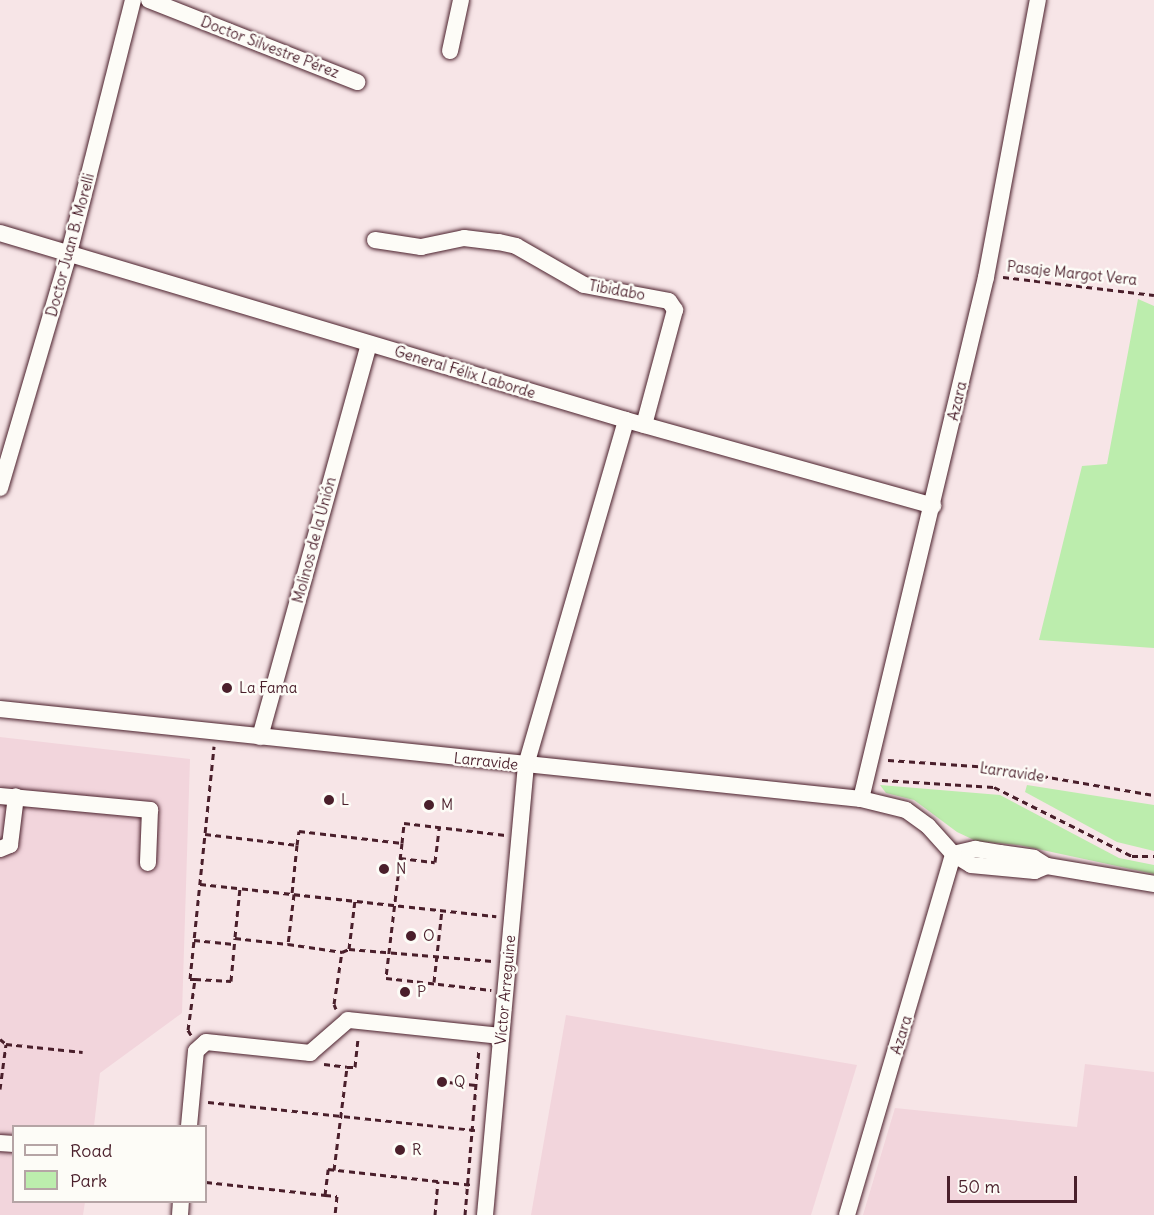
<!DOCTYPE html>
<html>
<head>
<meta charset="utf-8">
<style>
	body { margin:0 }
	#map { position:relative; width:1154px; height:1215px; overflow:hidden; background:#f7e5e7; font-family:Delius,sans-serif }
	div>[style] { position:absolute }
	.built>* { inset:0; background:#f2d5dc }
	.green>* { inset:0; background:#bcedad }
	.path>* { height:3px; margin-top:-1.5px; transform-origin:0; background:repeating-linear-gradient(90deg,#4a1f2b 0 6px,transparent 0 10.5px) }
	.roads { filter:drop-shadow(0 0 2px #4a1f2b) drop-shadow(0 0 2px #4a1f2b) }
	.minor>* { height:16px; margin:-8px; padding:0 8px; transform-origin:8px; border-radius:8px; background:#fdfcf7 }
	.dots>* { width:16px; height:16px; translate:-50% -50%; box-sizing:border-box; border:3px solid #fdfcf7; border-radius:50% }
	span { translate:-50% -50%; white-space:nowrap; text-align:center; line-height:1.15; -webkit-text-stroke:5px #fdfcf7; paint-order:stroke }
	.street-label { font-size:15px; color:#4a1f2b }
	.poi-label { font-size:15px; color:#4a1f2b }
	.left { translate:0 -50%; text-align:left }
	.legend { position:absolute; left:12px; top:1125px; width:195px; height:78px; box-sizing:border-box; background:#fdfcf7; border:2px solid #b5a4a5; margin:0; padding:8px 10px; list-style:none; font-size:18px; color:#4a1f2b }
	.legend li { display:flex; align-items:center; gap:12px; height:30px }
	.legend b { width:30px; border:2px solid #b5a4a5 }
	.scale { position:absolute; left:947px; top:1176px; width:130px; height:27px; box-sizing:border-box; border:3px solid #4a1f2b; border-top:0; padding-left:8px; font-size:18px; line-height:21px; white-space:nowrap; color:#4a1f2b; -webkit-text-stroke:4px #fdfcf7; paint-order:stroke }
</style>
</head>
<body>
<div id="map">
	<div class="built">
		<div style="clip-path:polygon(0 737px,190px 759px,182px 1013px,100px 1073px,94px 1126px,14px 1126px,14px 1202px,85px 1202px,83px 1215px,0 1215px)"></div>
		<div style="clip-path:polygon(566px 1015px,857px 1065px,811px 1215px,531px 1215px)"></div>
		<div style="clip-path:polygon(1085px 1064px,1154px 1072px,1154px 1215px,863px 1215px,895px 1108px,1077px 1127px)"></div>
	</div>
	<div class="green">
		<div style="clip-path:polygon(1138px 299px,1154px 306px,1154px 648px,1039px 640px,1082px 466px,1107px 464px)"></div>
		<div style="clip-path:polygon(880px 785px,1000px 795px,1119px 858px,1154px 865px,1154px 874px,1019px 845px,976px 841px,957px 832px,914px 800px,886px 793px)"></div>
		<div style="clip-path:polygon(1027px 785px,1154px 805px,1154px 851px,1117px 842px,1025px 792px)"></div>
	</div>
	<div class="path">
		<div style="left:1003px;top:277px;width:152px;rotate:6.8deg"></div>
		<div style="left:888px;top:760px;width:102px;rotate:3.9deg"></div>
		<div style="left:990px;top:767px;width:166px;rotate:9.7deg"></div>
		<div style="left:882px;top:780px;width:112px;rotate:3.6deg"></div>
		<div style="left:994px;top:787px;width:154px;rotate:26.6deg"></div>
		<div style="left:1132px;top:856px;width:22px"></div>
		<div style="left:205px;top:834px;width:93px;rotate:6.8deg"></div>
		<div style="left:297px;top:845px;width:48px;rotate:95.9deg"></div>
		<div style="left:402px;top:843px;width:20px;rotate:-84deg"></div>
		<div style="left:404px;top:823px;width:102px;rotate:6.8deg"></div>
		<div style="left:297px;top:845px;width:14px;rotate:-82deg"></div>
		<div style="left:299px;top:831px;width:104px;rotate:6.6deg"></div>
		<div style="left:402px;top:843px;width:136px;rotate:96.8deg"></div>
		<div style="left:386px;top:978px;width:106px;rotate:6.5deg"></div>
		<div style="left:400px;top:858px;width:35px;rotate:7deg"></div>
		<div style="left:435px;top:862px;width:34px;rotate:-83deg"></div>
		<div style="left:200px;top:884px;width:298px;rotate:6.2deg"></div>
		<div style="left:294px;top:894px;width:50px;rotate:96.8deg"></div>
		<div style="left:288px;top:944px;width:55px;rotate:8.4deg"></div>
		<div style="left:235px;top:937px;width:49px;rotate:-84.2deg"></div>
		<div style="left:194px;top:940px;width:40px;rotate:5.7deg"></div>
		<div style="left:349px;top:949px;width:144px;rotate:4.8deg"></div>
		<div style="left:195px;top:979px;width:36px;rotate:3deg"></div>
		<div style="left:231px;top:981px;width:43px;rotate:-84.7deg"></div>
		<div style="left:235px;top:938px;width:53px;rotate:6.5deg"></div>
		<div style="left:434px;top:982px;width:72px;rotate:-83.7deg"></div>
		<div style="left:336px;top:1009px;width:5px;rotate:-112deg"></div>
		<div style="left:334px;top:1004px;width:53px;rotate:-81.3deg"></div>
		<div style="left:342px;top:952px;width:8px;rotate:-23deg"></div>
		<div style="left:349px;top:949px;width:49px;rotate:-83deg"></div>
		<div style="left:191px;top:1035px;width:6px;rotate:-121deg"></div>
		<div style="left:188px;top:1030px;width:51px;rotate:-82.2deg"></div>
		<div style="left:195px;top:979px;width:5px;rotate:180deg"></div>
		<div style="left:190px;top:979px;width:234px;rotate:-84.1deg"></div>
		<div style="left:0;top:1039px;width:8px;rotate:40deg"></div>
		<div style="left:6px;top:1044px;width:77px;rotate:5.9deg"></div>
		<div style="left:324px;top:1064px;width:23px;rotate:7deg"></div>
		<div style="left:448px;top:1082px;width:28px;rotate:6deg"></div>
		<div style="left:0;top:1089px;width:45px;rotate:-82.4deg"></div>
		<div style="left:208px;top:1102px;width:269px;rotate:6deg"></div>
		<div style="left:334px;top:1170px;width:104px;rotate:-82.8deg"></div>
		<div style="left:347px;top:1067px;width:8px"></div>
		<div style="left:355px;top:1067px;width:31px;rotate:-84deg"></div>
		<div style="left:206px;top:1182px;width:120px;rotate:6.2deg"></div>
		<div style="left:325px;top:1195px;width:26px;rotate:-83deg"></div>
		<div style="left:328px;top:1169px;width:146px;rotate:6.3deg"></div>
		<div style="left:325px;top:1195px;width:12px;rotate:5deg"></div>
		<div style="left:337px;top:1196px;width:19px;rotate:96deg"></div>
		<div style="left:435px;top:1215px;width:34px;rotate:-85deg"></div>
		<div style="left:465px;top:1215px;width:167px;rotate:-85.2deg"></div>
	</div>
	<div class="roads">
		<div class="minor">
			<div style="left:149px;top:0;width:224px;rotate:21.5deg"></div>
			<div style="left:450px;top:51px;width:52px;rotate:-77.8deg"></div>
			<div style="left:0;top:233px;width:653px;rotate:16.63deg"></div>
			<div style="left:626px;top:420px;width:319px;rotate:15.6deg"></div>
			<div style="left:375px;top:240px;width:47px;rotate:8.7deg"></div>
			<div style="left:421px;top:247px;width:44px;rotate:-11.8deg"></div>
			<div style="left:464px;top:238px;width:35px;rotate:7deg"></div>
			<div style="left:499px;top:242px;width:17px;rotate:13deg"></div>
			<div style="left:516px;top:246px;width:78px;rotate:29.8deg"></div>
			<div style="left:584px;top:285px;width:86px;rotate:10.7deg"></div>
			<div style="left:669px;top:301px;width:11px;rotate:56deg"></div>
			<div style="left:675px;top:310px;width:119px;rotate:105.1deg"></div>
			<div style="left:0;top:488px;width:245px;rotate:-73.6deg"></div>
			<div style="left:69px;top:253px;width:261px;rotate:-75.8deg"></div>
			<div style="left:0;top:709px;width:866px;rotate:5.97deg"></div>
			<div style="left:861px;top:799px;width:46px;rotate:13.7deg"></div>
			<div style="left:906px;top:810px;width:27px;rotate:36deg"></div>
			<div style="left:928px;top:826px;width:38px;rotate:48deg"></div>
			<div style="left:953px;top:854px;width:21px;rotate:31deg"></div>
			<div style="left:971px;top:865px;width:64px;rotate:5.4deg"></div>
			<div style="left:1035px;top:871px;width:13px;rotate:-23deg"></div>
			<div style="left:260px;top:737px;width:408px;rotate:-74.5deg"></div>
			<div style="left:0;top:796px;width:151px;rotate:5.3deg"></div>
			<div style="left:150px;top:810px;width:53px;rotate:92.2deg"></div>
			<div style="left:861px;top:799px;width:537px;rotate:-76.53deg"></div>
			<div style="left:986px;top:277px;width:282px;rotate:-79.4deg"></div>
			<div style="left:0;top:849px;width:11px;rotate:-22deg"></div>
			<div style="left:10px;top:845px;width:49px;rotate:-83deg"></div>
			<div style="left:953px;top:854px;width:23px;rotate:-13deg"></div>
			<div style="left:975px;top:849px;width:25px;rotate:9deg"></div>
			<div style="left:1000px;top:853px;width:34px;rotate:8deg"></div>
			<div style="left:1034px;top:858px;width:15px;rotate:32deg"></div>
			<div style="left:1047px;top:866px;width:109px;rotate:9.5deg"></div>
			<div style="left:189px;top:1126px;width:75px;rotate:-84.7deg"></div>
			<div style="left:196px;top:1051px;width:13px;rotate:-42deg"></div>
			<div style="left:206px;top:1042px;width:105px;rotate:6deg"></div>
			<div style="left:310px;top:1053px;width:50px;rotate:-41deg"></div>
			<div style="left:348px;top:1020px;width:153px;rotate:6deg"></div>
			<div style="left:0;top:1143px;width:14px;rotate:4deg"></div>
			<div style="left:180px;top:1215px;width:13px;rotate:-86deg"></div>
			<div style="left:485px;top:1215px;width:452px;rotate:-84.8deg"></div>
			<div style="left:526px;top:765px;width:359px;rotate:-73.8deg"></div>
			<div style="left:847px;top:1215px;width:376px;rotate:-73.6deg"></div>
		</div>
	</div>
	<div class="dots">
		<div style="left:227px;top:688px;background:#4a1f2b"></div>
		<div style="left:329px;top:800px;background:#4a1f2b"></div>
		<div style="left:429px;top:805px;background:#4a1f2b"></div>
		<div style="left:384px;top:869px;background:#4a1f2b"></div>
		<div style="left:411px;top:936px;background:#4a1f2b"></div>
		<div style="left:405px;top:992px;background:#4a1f2b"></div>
		<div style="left:442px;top:1082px;background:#4a1f2b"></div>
		<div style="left:400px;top:1150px;background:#4a1f2b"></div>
	</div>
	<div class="street-label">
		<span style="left:270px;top:47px;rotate:21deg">Doctor Silvestre Pérez</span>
		<span style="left:70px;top:245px;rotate:-75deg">Doctor Juan B. Morelli</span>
		<span style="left:1072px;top:273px;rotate:6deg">Pasaje Margot Vera</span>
		<span style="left:617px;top:290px;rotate:10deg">Tibidabo</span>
		<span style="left:465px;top:372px;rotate:17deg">General Félix Laborde</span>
		<span style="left:957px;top:401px;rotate:-77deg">Azara</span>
		<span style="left:314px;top:540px;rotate:-75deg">Molinos de la Unión</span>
		<span style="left:486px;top:761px;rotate:6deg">Larravide</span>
		<span style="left:1012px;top:772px;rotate:8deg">Larravide</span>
		<span style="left:505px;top:990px;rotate:-85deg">Víctor Arreguine</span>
		<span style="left:901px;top:1035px;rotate:-73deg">Azara</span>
	</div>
	<div class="poi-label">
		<span class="left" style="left:239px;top:688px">La Fama</span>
		<span class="left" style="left:341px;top:800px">L</span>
		<span class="left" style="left:441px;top:805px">M</span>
		<span class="left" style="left:396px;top:869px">N</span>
		<span class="left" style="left:423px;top:936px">O</span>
		<span class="left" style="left:417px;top:992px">P</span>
		<span class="left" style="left:454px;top:1082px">Q</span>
		<span class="left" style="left:412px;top:1150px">R</span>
	</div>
	<ul class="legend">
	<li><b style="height:8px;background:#fdfcf7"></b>Road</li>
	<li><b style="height:16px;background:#bcedad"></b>Park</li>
	</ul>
	<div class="scale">50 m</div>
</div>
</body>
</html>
